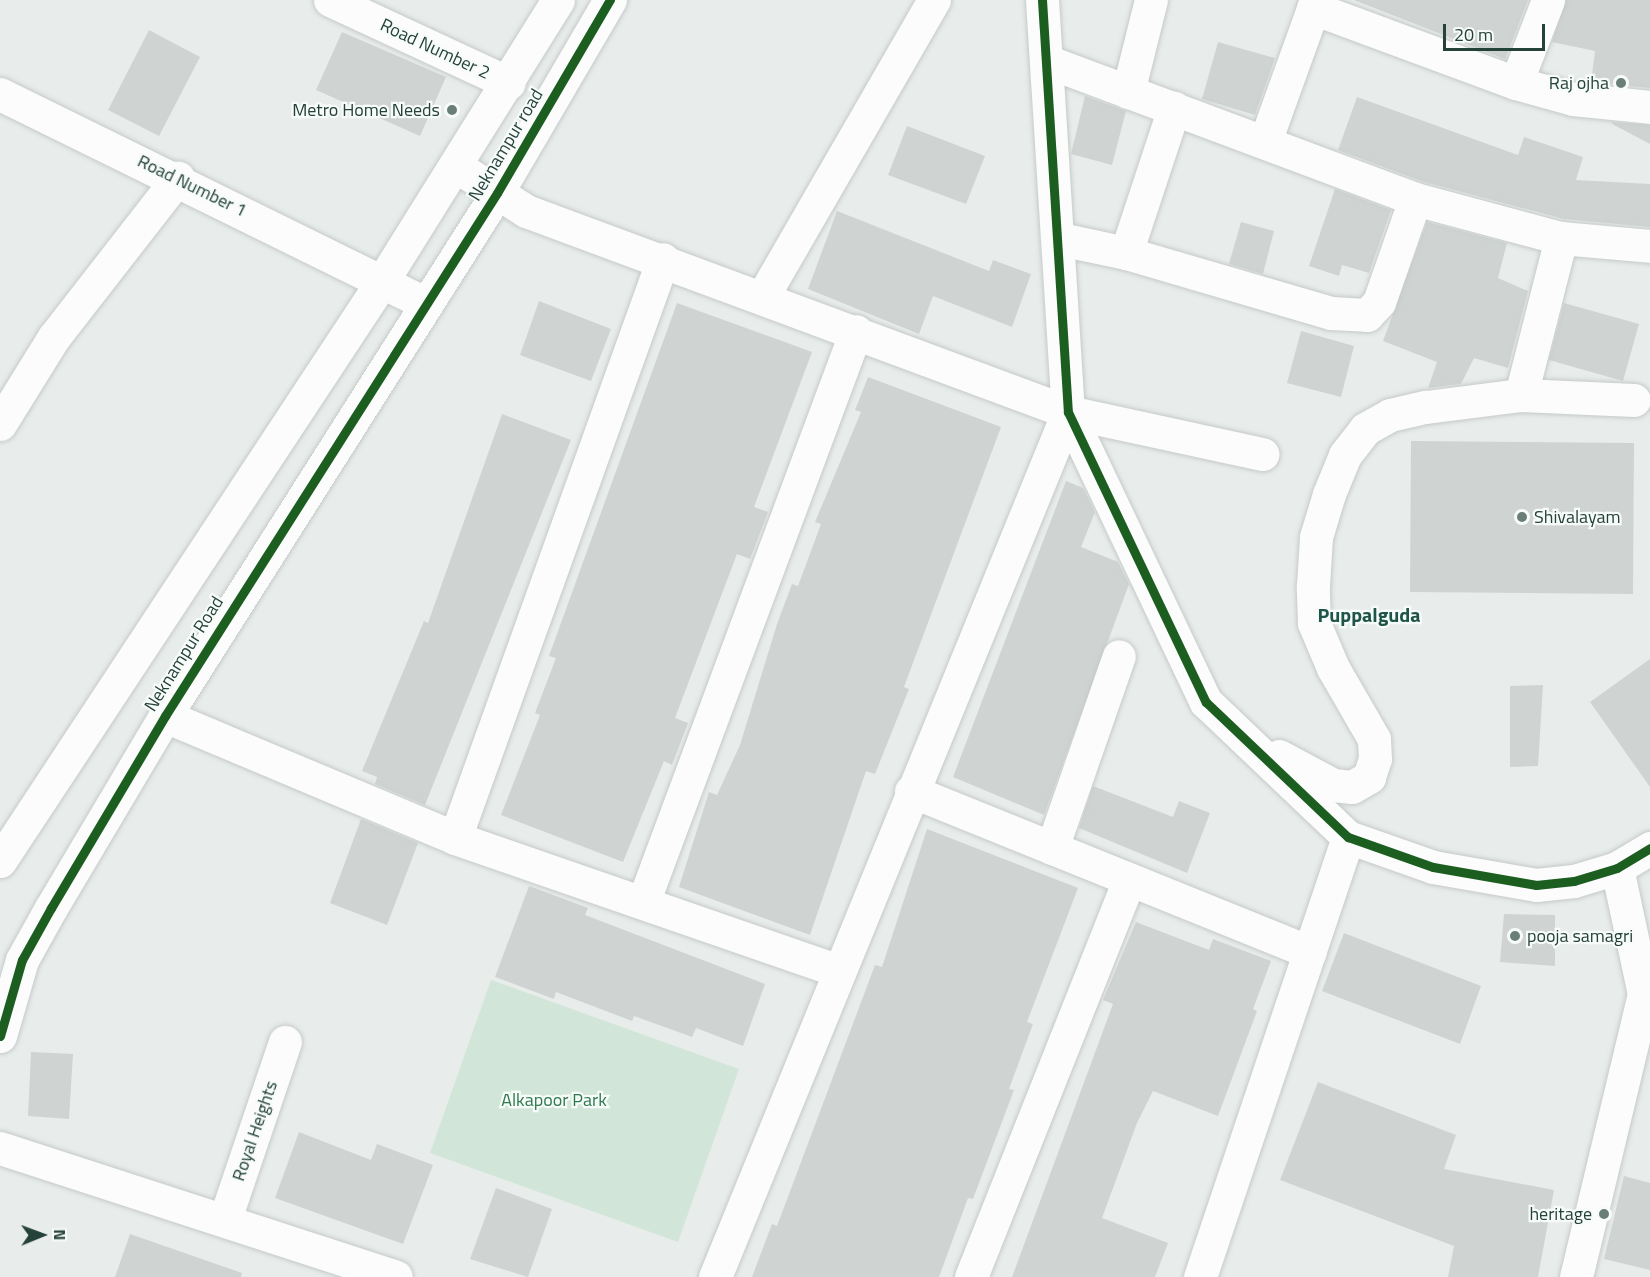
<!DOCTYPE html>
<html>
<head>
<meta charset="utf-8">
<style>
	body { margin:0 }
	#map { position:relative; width:1650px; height:1277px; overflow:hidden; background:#e8edeb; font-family:"Titillium Web",sans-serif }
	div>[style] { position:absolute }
	.green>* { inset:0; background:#d1e6d8 }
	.building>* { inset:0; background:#cfd4d2 }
	.roads { filter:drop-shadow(0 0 2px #c5cac8) drop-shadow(0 0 2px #c5cac8) }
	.street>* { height:33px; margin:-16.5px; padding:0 16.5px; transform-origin:16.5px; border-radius:16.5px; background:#fcfcfc }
	.secondary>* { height:33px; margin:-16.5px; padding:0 16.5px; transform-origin:16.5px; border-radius:16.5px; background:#fcfcfc }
	.cycleway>* { height:9px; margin:-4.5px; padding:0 4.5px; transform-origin:4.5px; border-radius:4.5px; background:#1b5e20 }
	.dots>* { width:16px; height:16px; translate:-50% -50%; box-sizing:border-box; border:3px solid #f7fbf9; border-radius:50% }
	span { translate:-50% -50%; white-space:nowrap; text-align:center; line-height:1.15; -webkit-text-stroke:4.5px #f7fbf9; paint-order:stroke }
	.street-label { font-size:18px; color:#24423a }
	.poi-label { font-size:18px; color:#24423a }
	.right { translate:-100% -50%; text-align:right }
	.left { translate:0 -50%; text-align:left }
	.park-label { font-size:18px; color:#2d7a4b }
	.neighbourhood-label { font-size:20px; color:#1f5548; font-weight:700 }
	.north { position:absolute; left:12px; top:1205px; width:60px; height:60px; -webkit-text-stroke:4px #f7fbf9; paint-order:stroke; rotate:89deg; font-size:16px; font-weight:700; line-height:24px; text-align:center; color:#24423a }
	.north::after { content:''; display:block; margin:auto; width:21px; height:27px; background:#24423a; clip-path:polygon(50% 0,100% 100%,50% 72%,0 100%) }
	.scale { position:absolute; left:1443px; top:24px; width:102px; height:27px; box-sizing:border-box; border:3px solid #24423a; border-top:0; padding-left:8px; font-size:18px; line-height:21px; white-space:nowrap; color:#24423a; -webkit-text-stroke:4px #f7fbf9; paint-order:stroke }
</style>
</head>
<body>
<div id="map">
	<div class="green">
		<div style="clip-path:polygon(491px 980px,739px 1069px,678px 1242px,430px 1153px)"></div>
	</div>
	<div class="building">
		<div style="clip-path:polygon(1354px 0,1528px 0,1505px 59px)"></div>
		<div style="clip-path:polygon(1566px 0,1650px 0,1650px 88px,1591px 82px,1595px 51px,1552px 42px)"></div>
		<div style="clip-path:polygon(149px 30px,200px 57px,159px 136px,108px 110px)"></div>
		<div style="clip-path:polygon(342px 32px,446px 77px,420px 136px,316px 90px)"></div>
		<div style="clip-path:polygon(1218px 42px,1275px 58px,1255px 115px,1202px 99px)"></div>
		<div style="clip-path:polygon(1085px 96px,1126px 111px,1112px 165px,1071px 154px)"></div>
		<div style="clip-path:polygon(1357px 97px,1518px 155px,1524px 137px,1583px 157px,1576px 180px,1650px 184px,1650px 227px,1564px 219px,1421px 181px,1338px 150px)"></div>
		<div style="clip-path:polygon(1611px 122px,1650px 125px,1650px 144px,1614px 125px)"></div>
		<div style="clip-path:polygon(907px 126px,985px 156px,966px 204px,888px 175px)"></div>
		<div style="clip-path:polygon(1335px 189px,1391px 210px,1369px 273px,1342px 265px,1339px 276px,1309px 266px)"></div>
		<div style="clip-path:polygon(837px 211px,989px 271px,993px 260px,1031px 274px,1012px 327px,933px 296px,919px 334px,808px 289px)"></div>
		<div style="clip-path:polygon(1241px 222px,1274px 231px,1263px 274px,1229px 264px)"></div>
		<div style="clip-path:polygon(1427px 222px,1507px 243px,1498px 278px,1528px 291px,1508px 368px,1474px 358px,1461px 384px,1428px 388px,1437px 362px,1383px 341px)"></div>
		<div style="clip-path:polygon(539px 301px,611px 329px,591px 381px,520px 355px)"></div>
		<div style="clip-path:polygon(677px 303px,812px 352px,754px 507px,768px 512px,750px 559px,737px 554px,675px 718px,688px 723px,672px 765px,664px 761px,623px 862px,501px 815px,540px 715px,535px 713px,556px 658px,549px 656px)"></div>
		<div style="clip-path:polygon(1564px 303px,1639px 324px,1623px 381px,1549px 360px)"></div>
		<div style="clip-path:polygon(1301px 331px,1354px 346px,1341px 397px,1287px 383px)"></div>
		<div style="clip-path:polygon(868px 377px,1001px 427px,904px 687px,909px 689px,875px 774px,866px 771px,810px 935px,679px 887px,709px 792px,717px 795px,740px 745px,777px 624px,792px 584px,798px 586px,821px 524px,815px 522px,861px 412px,855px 410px)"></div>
		<div style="clip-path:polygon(502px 414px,571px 440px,425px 805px,375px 784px,377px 777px,362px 771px,424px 621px,428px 623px)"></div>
		<div style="clip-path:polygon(1411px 441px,1634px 443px,1633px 594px,1410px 592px)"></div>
		<div style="clip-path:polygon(1066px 481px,1083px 488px,1095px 512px,1081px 547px,1118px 562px,1129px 584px,1044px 815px,953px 777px)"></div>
		<div style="clip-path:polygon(1650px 659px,1650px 787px,1590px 702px)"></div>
		<div style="clip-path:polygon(1543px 685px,1538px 766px,1510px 767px,1510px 686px)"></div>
		<div style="clip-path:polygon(1093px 786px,1173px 817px,1179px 801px,1210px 813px,1187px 873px,1079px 828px)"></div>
		<div style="clip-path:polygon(361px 819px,418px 843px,387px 925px,330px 903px)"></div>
		<div style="clip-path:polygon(927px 829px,1078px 888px,1027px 1022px,1033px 1024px,1009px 1089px,1014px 1090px,973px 1199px,968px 1198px,939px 1277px,752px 1277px,772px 1224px,777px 1226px,875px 965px,882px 967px)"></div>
		<div style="clip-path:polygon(529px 886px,588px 908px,585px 915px,765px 984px,743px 1046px,696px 1028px,692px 1037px,634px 1016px,632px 1021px,556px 992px,554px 999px,495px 977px)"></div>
		<div style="clip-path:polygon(1504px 914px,1555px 915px,1555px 966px,1500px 962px)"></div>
		<div style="clip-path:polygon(1136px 922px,1209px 950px,1213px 939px,1271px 961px,1253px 1009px,1257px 1011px,1218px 1116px,1153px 1091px,1137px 1123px,1102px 1218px,1168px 1243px,1155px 1277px,1012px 1277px,1113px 1004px,1103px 1000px)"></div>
		<div style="clip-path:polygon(1344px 933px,1481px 986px,1460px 1044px,1322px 991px)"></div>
		<div style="clip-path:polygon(31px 1052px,73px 1054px,69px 1119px,28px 1116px)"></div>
		<div style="clip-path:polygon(1318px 1082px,1456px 1135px,1444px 1169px,1554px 1190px,1538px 1277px,1448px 1277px,1454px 1246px,1280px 1180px)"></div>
		<div style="clip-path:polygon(299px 1132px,371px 1160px,377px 1144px,433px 1165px,403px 1244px,275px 1198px)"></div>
		<div style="clip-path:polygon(1624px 1176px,1650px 1183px,1650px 1270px,1604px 1259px)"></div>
		<div style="clip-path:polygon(496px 1188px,552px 1209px,528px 1277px,470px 1259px)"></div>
		<div style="clip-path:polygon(130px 1234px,242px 1273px,241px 1277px,115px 1277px)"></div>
	</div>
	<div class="roads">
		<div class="street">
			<div style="left:330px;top:0;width:197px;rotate:24.9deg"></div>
			<div style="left:1042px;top:0;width:413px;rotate:86.4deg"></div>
			<div style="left:1068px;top:412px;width:321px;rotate:64.6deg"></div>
			<div style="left:1206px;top:702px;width:196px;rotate:43.6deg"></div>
			<div style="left:1348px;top:837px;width:90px;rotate:19.4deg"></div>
			<div style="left:1433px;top:867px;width:105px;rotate:9.9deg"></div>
			<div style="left:1536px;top:885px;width:38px;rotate:-6deg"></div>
			<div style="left:1574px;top:881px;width:45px;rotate:-16.8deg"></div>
			<div style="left:1617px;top:868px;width:39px;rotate:-31deg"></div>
			<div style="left:1313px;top:8px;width:216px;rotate:20.3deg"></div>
			<div style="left:1516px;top:83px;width:59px;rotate:15.7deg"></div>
			<div style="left:1573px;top:99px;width:77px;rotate:5.9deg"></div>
			<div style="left:1049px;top:62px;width:391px;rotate:20.5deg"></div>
			<div style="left:1415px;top:199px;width:151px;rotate:15deg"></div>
			<div style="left:1561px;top:238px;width:89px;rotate:5.1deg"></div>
			<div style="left:1516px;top:83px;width:89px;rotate:-68.9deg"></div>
			<div style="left:1128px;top:92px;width:95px;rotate:-76deg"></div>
			<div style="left:0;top:94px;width:475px;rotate:26.2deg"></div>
			<div style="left:1266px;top:139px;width:148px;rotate:-70.2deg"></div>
			<div style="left:456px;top:166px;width:83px;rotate:32.7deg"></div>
			<div style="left:526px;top:211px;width:578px;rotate:20.35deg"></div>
			<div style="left:1068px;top:412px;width:199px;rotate:12.2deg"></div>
			<div style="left:1060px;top:239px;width:67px;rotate:12deg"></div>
			<div style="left:1126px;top:253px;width:214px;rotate:16.3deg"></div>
			<div style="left:1331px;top:313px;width:36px;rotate:3deg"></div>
			<div style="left:1367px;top:315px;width:18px;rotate:-47deg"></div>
			<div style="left:1379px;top:302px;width:109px;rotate:-70.7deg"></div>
			<div style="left:1126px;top:253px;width:153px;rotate:-71.7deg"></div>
			<div style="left:763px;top:296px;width:342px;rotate:-60deg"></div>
			<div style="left:1521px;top:395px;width:162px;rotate:-75.7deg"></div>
			<div style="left:0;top:424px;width:102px;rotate:-58.2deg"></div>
			<div style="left:54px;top:337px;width:202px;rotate:-52.1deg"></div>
			<div style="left:165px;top:716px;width:315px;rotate:22.8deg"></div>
			<div style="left:455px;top:838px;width:406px;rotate:19.1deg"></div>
			<div style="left:1279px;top:756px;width:61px;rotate:28.2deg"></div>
			<div style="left:1333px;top:785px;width:19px;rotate:6deg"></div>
			<div style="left:1352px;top:787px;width:20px;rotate:-30deg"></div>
			<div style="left:1369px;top:777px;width:19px;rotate:-72deg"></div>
			<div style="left:1375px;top:759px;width:20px;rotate:-93deg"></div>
			<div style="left:1374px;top:739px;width:82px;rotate:-120deg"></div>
			<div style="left:1333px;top:668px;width:49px;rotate:-112.9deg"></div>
			<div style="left:1314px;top:623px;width:37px;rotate:-92deg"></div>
			<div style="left:1313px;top:586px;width:49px;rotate:-86.5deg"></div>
			<div style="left:1316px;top:537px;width:45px;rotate:-73.2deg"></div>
			<div style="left:1329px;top:494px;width:42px;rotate:-67.7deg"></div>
			<div style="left:1345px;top:455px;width:33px;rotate:-52deg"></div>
			<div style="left:1365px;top:429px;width:29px;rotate:-29deg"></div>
			<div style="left:1390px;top:415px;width:37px;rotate:-13deg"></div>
			<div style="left:1426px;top:407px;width:96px;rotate:-7.2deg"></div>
			<div style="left:1521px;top:395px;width:113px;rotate:2.5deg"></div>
			<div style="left:911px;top:791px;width:430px;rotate:22deg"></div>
			<div style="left:455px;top:838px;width:615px;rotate:-70.24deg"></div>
			<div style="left:1052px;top:848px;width:203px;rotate:-70.8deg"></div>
			<div style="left:644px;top:900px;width:607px;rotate:-69.57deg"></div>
			<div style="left:0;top:1148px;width:416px;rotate:18deg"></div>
			<div style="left:225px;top:1219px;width:187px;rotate:-71.3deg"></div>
			<div style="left:715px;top:1277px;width:934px;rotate:-67.8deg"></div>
			<div style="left:971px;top:1277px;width:428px;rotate:-68.3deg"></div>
			<div style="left:1200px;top:1277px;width:464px;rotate:-71.4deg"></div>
			<div style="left:1576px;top:1277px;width:291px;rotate:-76.5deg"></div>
			<div style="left:1644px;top:994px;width:129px;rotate:-102.1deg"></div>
		</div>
		<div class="secondary">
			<div style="left:0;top:861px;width:696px;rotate:-56.61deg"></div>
			<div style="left:383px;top:280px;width:330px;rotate:-58deg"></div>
			<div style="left:0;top:1036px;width:79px;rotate:-73.9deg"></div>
			<div style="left:22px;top:960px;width:60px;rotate:-60.9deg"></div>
			<div style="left:51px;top:908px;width:223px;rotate:-59.3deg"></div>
			<div style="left:165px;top:716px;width:619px;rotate:-57.59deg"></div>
			<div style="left:497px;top:193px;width:224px;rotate:-59.7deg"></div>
		</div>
	</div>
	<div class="cycleway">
		<div style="left:1042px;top:0;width:413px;rotate:86.4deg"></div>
		<div style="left:1068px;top:412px;width:321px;rotate:64.6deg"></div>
		<div style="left:1206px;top:702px;width:196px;rotate:43.6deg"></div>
		<div style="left:1348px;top:837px;width:90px;rotate:19.4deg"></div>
		<div style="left:1433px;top:867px;width:105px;rotate:9.9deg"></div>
		<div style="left:1536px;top:885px;width:38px;rotate:-6deg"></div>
		<div style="left:1574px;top:881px;width:45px;rotate:-16.8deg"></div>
		<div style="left:1617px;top:868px;width:39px;rotate:-31deg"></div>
		<div style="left:0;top:1036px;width:79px;rotate:-73.9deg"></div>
		<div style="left:22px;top:960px;width:60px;rotate:-60.9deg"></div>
		<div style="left:51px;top:908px;width:223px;rotate:-59.3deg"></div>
		<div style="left:165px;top:716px;width:619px;rotate:-57.59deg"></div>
		<div style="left:497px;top:193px;width:224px;rotate:-59.7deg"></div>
	</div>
	<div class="dots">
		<div style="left:1621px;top:83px;background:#697e78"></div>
		<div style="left:452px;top:110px;background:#697e78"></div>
		<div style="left:1522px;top:517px;background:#697e78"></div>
		<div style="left:1515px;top:936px;background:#697e78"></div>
		<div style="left:1604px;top:1214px;background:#697e78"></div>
	</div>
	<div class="street-label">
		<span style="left:435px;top:49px;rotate:25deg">Road Number 2</span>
		<span style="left:506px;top:145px;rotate:-59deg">Neknampur road</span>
		<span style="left:192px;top:186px;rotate:26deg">Road Number 1</span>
		<span style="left:184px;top:654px;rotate:-58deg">Neknampur Road</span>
		<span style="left:255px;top:1131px;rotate:-71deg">Royal Heights</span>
	</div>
	<div class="poi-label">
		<span class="right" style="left:1609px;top:83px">Raj ojha</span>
		<span class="right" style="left:440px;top:110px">Metro Home Needs</span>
		<span class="left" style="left:1534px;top:517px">Shivalayam</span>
		<span class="left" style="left:1527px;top:936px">pooja samagri</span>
		<span class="right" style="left:1592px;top:1214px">heritage</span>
	</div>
	<div class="park-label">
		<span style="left:554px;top:1100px">Alkapoor Park</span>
	</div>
	<div class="neighbourhood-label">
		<span style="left:1369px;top:614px">Puppalguda</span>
	</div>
	<div class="north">N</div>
	<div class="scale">20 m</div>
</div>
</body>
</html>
